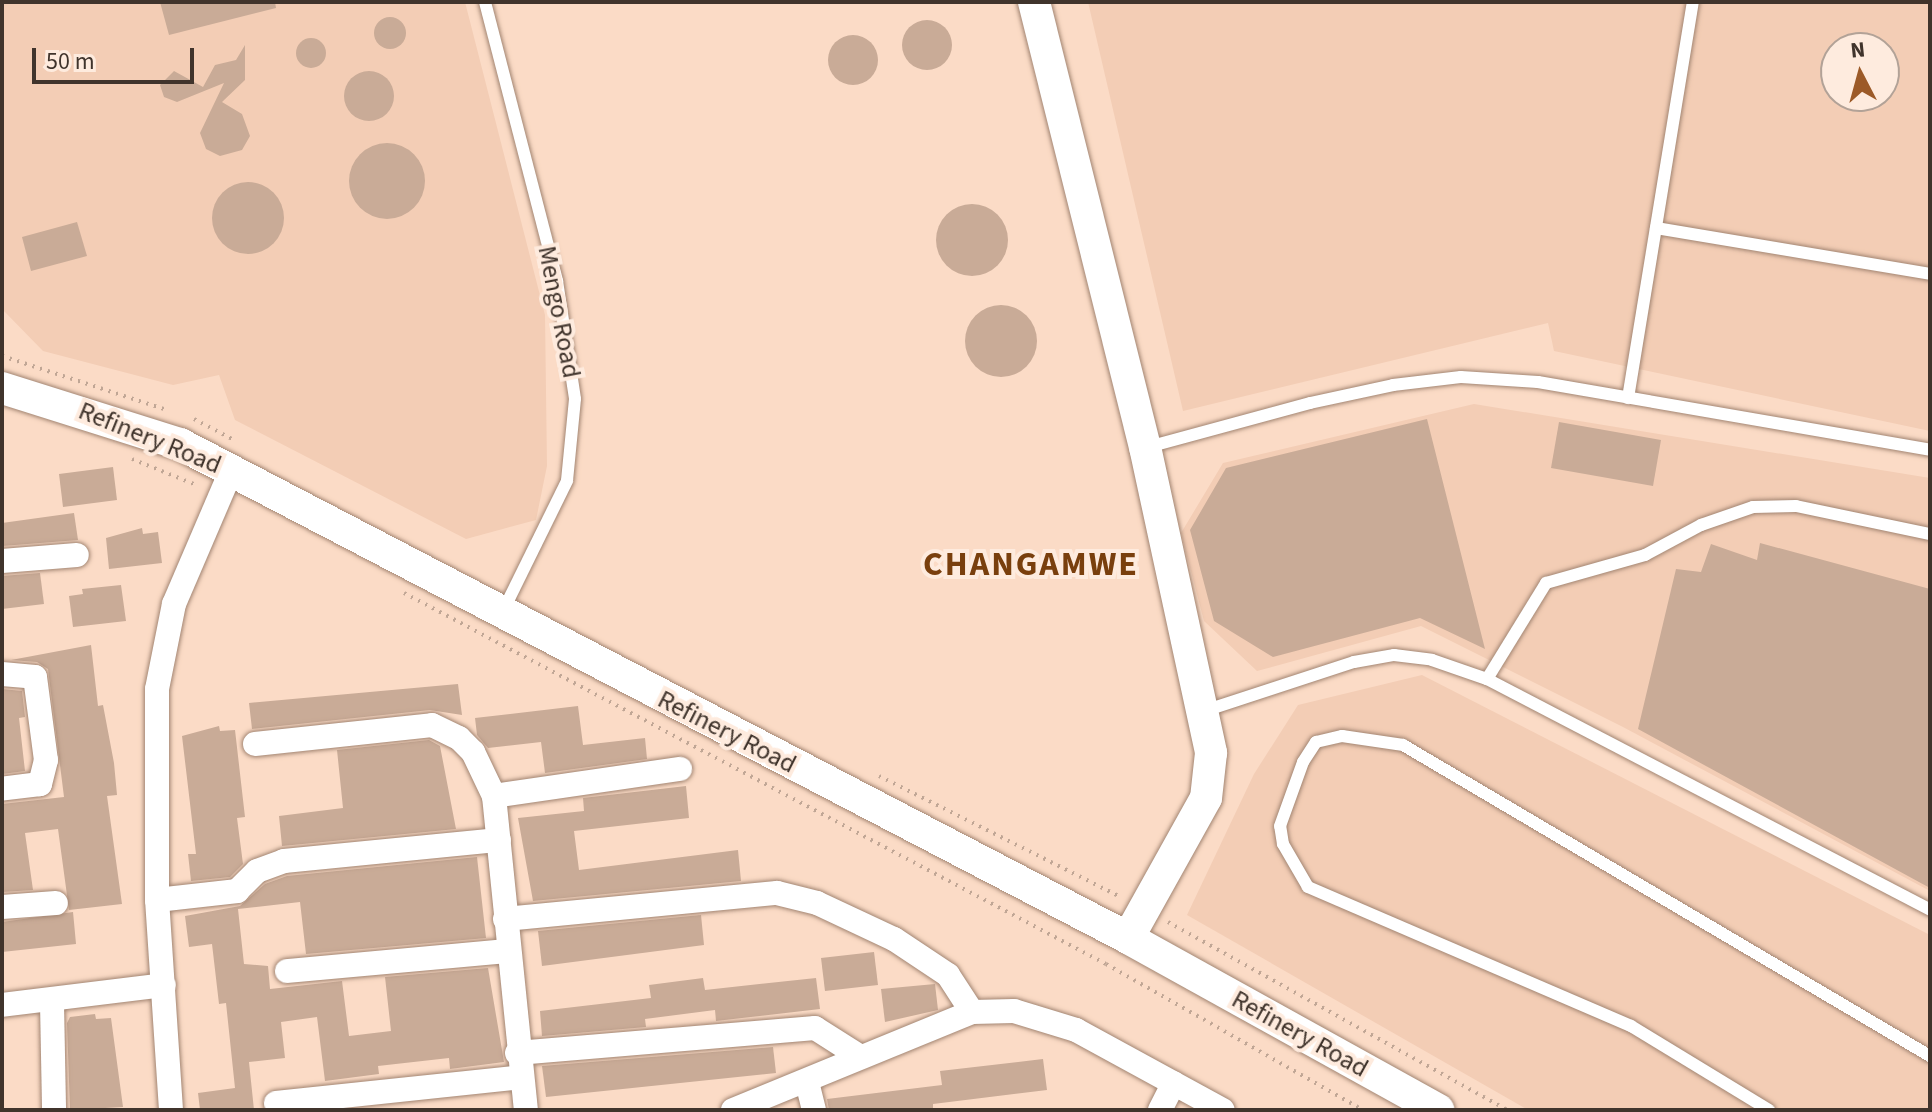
<!DOCTYPE html>
<html>
<head>
<meta charset="utf-8">
<style>
	body { margin:0 }
	#map { position:relative; width:1932px; height:1112px; overflow:hidden; background:#fbdbc6; font-family:"Source Sans 3",sans-serif }
	div>[style] { position:absolute }
	.built>* { inset:0; background:#f3cdb5 }
	.building>* { inset:0; background:#c9ab97 }
	.round { border-radius:50% }
	.path>* { height:4px; margin-top:-2px; transform-origin:0; background:repeating-linear-gradient(90deg,#c0a695 0 2px,transparent 0 8px) }
	.roads { filter:drop-shadow(0 0 2px #a28572) drop-shadow(0 0 2px #a28572) }
	.lane>* { height:12px; margin:-6px; padding:0 6px; transform-origin:6px; border-radius:6px; background:#fff }
	.street>* { height:24px; margin:-12px; padding:0 12px; transform-origin:12px; border-radius:12px; background:#fff }
	.secondary>* { height:32px; margin:-16px; padding:0 16px; transform-origin:16px; border-radius:16px; background:#fff }
	span { translate:-50% -50%; white-space:nowrap; text-align:center; line-height:1.15; -webkit-text-stroke:8px #feebde; paint-order:stroke }
	.street-label { font-size:26px; color:#40342c }
	.district-label { font-size:34px; color:#793f0d; font-weight:700; letter-spacing:2px }
	.frame { position:absolute; inset:0; border:4px solid #40342c; pointer-events:none }
	.north { position:absolute; left:1820px; top:32px; width:80px; height:80px; box-sizing:border-box; background:#feebde; border:2px solid #b2a297; border-radius:50%; rotate:354deg; font-size:22px; font-weight:700; line-height:32px; text-align:center; color:#40342c }
	.north::after { content:''; display:block; margin:auto; width:28px; height:36px; background:#9c5a28; clip-path:polygon(50% 0,100% 100%,50% 72%,0 100%) }
	.scale { position:absolute; left:32px; top:48px; width:162px; height:36px; box-sizing:border-box; border:4px solid #40342c; border-top:0; padding-left:10px; font-size:24px; line-height:28px; white-space:nowrap; color:#40342c; -webkit-text-stroke:6px #feebde; paint-order:stroke }
</style>
</head>
<body>
<div id="map">
	<div class="built">
		<div style="clip-path:polygon(2px 2px,465px 2px,545px 315px,547px 466px,536px 520px,466px 539px,235px 420px,219px 375px,173px 385px,43px 351px,2px 309px)"></div>
		<div style="clip-path:polygon(evenodd,1088px 2px,1930px 2px,1930px 431px,1554px 351px,1548px 323px,1183px 411px,1088px 2px,1836px 48px,1884px 48px,1884px 96px,1836px 96px,1836px 48px)"></div>
		<div style="clip-path:polygon(1474px 404px,1930px 478px,1930px 891px,1623px 727px,1421px 626px,1257px 671px,1204px 621px,1181px 533px,1223px 463px)"></div>
		<div style="clip-path:polygon(1422px 675px,1930px 935px,1930px 1110px,1528px 1110px,1187px 915px,1254px 774px,1298px 705px)"></div>
	</div>
	<div class="building">
		<div style="clip-path:polygon(160px 2px,275px 2px,276px 8px,169px 35px)"></div>
		<div class="round" style="left:374px;top:17px;width:32px;height:32px"></div>
		<div class="round" style="left:902px;top:20px;width:50px;height:50px"></div>
		<div class="round" style="left:828px;top:35px;width:50px;height:50px"></div>
		<div class="round" style="left:296px;top:38px;width:30px;height:30px"></div>
		<div style="clip-path:polygon(245px 45px,245px 80px,222px 102px,242px 114px,250px 136px,242px 150px,220px 156px,206px 149px,200px 133px,224px 83px,177px 102px,164px 97px,160px 85px,174px 71px,203px 87px,215px 65px,236px 60px)"></div>
		<div class="round" style="left:344px;top:71px;width:50px;height:50px"></div>
		<div class="round" style="left:349px;top:143px;width:76px;height:76px"></div>
		<div class="round" style="left:212px;top:182px;width:72px;height:72px"></div>
		<div class="round" style="left:936px;top:204px;width:72px;height:72px"></div>
		<div style="clip-path:polygon(77px 222px,87px 256px,31px 271px,22px 237px)"></div>
		<div class="round" style="left:965px;top:305px;width:72px;height:72px"></div>
		<div style="clip-path:polygon(1427px 419px,1485px 649px,1420px 618px,1273px 657px,1214px 621px,1190px 530px,1226px 468px)"></div>
		<div style="clip-path:polygon(1559px 422px,1661px 440px,1653px 486px,1551px 468px)"></div>
		<div style="clip-path:polygon(113px 467px,117px 500px,63px 507px,59px 474px)"></div>
		<div style="clip-path:polygon(74px 513px,78px 540px,2px 546px,2px 523px)"></div>
		<div style="clip-path:polygon(142px 528px,143px 534px,158px 532px,162px 563px,109px 569px,106px 538px)"></div>
		<div style="clip-path:polygon(1760px 543px,1930px 589px,1930px 888px,1638px 729px,1676px 569px,1701px 572px,1711px 544px,1757px 560px)"></div>
		<div style="clip-path:polygon(40px 573px,44px 604px,2px 609px,2px 576px)"></div>
		<div style="clip-path:polygon(121px 585px,126px 621px,73px 627px,69px 596px,83px 594px,82px 589px)"></div>
		<div style="clip-path:polygon(91px 645px,98px 706px,103px 705px,114px 763px,117px 795px,107px 796px,122px 904px,69px 910px,58px 829px,25px 833px,33px 890px,2px 892px,2px 804px,64px 797px,48px 669px,37px 662px,11px 660px)"></div>
		<div style="clip-path:polygon(458px 684px,462px 715px,430px 710px,252px 729px,249px 703px)"></div>
		<div style="clip-path:polygon(2px 689px,22px 691px,25px 717px,19px 718px,25px 771px,2px 774px)"></div>
		<div style="clip-path:polygon(578px 706px,583px 745px,645px 738px,647px 759px,545px 773px,541px 742px,488px 748px,477px 735px,475px 718px)"></div>
		<div style="clip-path:polygon(219px 726px,220px 731px,235px 730px,245px 817px,237px 818px,243px 864px,230px 877px,191px 881px,188px 854px,196px 854px,182px 736px)"></div>
		<div style="clip-path:polygon(429px 740px,440px 746px,456px 829px,282px 846px,279px 816px,343px 808px,337px 750px)"></div>
		<div style="clip-path:polygon(686px 786px,689px 818px,574px 831px,579px 870px,738px 850px,741px 881px,533px 901px,518px 818px,584px 811px,583px 798px)"></div>
		<div style="clip-path:polygon(477px 857px,486px 938px,306px 954px,300px 902px,238px 909px,244px 964px,268px 966px,270px 989px,342px 981px,349px 1036px,391px 1031px,385px 977px,488px 968px,504px 1062px,450px 1069px,449px 1058px,378px 1066px,379px 1074px,325px 1081px,317px 1017px,281px 1022px,285px 1058px,249px 1062px,254px 1110px,200px 1110px,198px 1093px,235px 1088px,226px 1003px,219px 1004px,212px 944px,189px 947px,185px 916px,240px 906px,265px 884px,287px 876px)"></div>
		<div style="clip-path:polygon(73px 912px,76px 944px,2px 952px,2px 922px)"></div>
		<div style="clip-path:polygon(701px 915px,704px 945px,542px 966px,538px 931px)"></div>
		<div style="clip-path:polygon(874px 952px,878px 985px,825px 991px,821px 958px)"></div>
		<div style="clip-path:polygon(703px 978px,705px 990px,816px 978px,820px 1009px,716px 1021px,715px 1010px,645px 1019px,646px 1027px,542px 1036px,540px 1011px,651px 998px,649px 985px)"></div>
		<div style="clip-path:polygon(935px 984px,938px 1010px,885px 1022px,881px 989px)"></div>
		<div style="clip-path:polygon(95px 1014px,96px 1019px,111px 1018px,123px 1107px,70px 1110px,67px 1023px,70px 1017px)"></div>
		<div style="clip-path:polygon(773px 1047px,776px 1073px,546px 1097px,542px 1066px)"></div>
		<div style="clip-path:polygon(1043px 1059px,1047px 1090px,933px 1104px,933px 1110px,829px 1110px,827px 1099px,942px 1085px,940px 1071px)"></div>
	</div>
	<div class="path">
		<div style="left:2px;top:356px;width:174px;rotate:18.1deg"></div>
		<div style="left:194px;top:419px;width:43px;rotate:27.8deg"></div>
		<div style="left:132px;top:459px;width:67px;rotate:22deg"></div>
		<div style="left:404px;top:593px;width:794px;rotate:27.86deg"></div>
		<div style="left:1106px;top:964px;width:296px;rotate:29.6deg"></div>
		<div style="left:879px;top:776px;width:271px;rotate:26.6deg"></div>
		<div style="left:1168px;top:922px;width:388px;rotate:29deg"></div>
	</div>
	<div class="roads">
		<div class="lane">
			<div style="left:485px;top:2px;width:288px;rotate:75.5deg"></div>
			<div style="left:557px;top:281px;width:119px;rotate:81.3deg"></div>
			<div style="left:575px;top:399px;width:82px;rotate:95.6deg"></div>
			<div style="left:567px;top:481px;width:145px;rotate:116.2deg"></div>
			<div style="left:1656px;top:228px;width:278px;rotate:9.5deg"></div>
			<div style="left:1628px;top:398px;width:401px;rotate:-80.7deg"></div>
			<div style="left:1148px;top:447px;width:168px;rotate:-15.2deg"></div>
			<div style="left:1310px;top:403px;width:85px;rotate:-12.2deg"></div>
			<div style="left:1393px;top:385px;width:68px;rotate:-6.7deg"></div>
			<div style="left:1461px;top:377px;width:77px;rotate:3.7deg"></div>
			<div style="left:1538px;top:382px;width:398px;rotate:9.8deg"></div>
			<div style="left:1487px;top:679px;width:113px;rotate:-58.4deg"></div>
			<div style="left:1546px;top:583px;width:103px;rotate:-15.8deg"></div>
			<div style="left:1645px;top:555px;width:64px;rotate:-28.2deg"></div>
			<div style="left:1701px;top:525px;width:55px;rotate:-19.1deg"></div>
			<div style="left:1753px;top:507px;width:43px;rotate:-1.3deg"></div>
			<div style="left:1796px;top:506px;width:137px;rotate:11.8deg"></div>
			<div style="left:1204px;top:711px;width:158px;rotate:-18.1deg"></div>
			<div style="left:1354px;top:662px;width:41px;rotate:-9.9deg"></div>
			<div style="left:1394px;top:655px;width:38px;rotate:7deg"></div>
			<div style="left:1432px;top:660px;width:58px;rotate:19.1deg"></div>
			<div style="left:1487px;top:679px;width:500px;rotate:27.5deg"></div>
			<div style="left:1769px;top:1110px;width:162px;rotate:-148.7deg"></div>
			<div style="left:1631px;top:1026px;width:352px;rotate:-156.7deg"></div>
			<div style="left:1308px;top:887px;width:50px;rotate:-120.2deg"></div>
			<div style="left:1283px;top:844px;width:18px;rotate:-99deg"></div>
			<div style="left:1280px;top:826px;width:68px;rotate:-70.2deg"></div>
			<div style="left:1303px;top:762px;width:24px;rotate:-57deg"></div>
			<div style="left:1316px;top:742px;width:27px;rotate:-13deg"></div>
			<div style="left:1342px;top:736px;width:62px;rotate:8.4deg"></div>
			<div style="left:1403px;top:745px;width:612px;rotate:30.55deg"></div>
		</div>
		<div class="street">
			<div style="left:2px;top:561px;width:75px;rotate:-4.6deg"></div>
			<div style="left:2px;top:674px;width:33px;rotate:5deg"></div>
			<div style="left:35px;top:677px;width:84px;rotate:82.5deg"></div>
			<div style="left:46px;top:760px;width:25px;rotate:104deg"></div>
			<div style="left:40px;top:784px;width:38px;rotate:173deg"></div>
			<div style="left:255px;top:744px;width:178px;rotate:-6.1deg"></div>
			<div style="left:432px;top:725px;width:30px;rotate:26deg"></div>
			<div style="left:459px;top:738px;width:20px;rotate:45deg"></div>
			<div style="left:473px;top:752px;width:49px;rotate:64.5deg"></div>
			<div style="left:494px;top:796px;width:316px;rotate:84.2deg"></div>
			<div style="left:494px;top:796px;width:188px;rotate:-8.3deg"></div>
			<div style="left:157px;top:900px;width:81px;rotate:-6.4deg"></div>
			<div style="left:237px;top:891px;width:28px;rotate:-45deg"></div>
			<div style="left:257px;top:871px;width:29px;rotate:-20deg"></div>
			<div style="left:284px;top:861px;width:216px;rotate:-5.6deg"></div>
			<div style="left:2px;top:907px;width:54px;rotate:-4.2deg"></div>
			<div style="left:505px;top:919px;width:273px;rotate:-5.5deg"></div>
			<div style="left:777px;top:893px;width:41px;rotate:14deg"></div>
			<div style="left:817px;top:903px;width:85px;rotate:25.1deg"></div>
			<div style="left:894px;top:939px;width:65px;rotate:33.7deg"></div>
			<div style="left:948px;top:975px;width:44px;rotate:57deg"></div>
			<div style="left:287px;top:971px;width:220px;rotate:-5.2deg"></div>
			<div style="left:52px;top:1003px;width:107px;rotate:88.9deg"></div>
			<div style="left:2px;top:1005px;width:163px;rotate:-7deg"></div>
			<div style="left:517px;top:1053px;width:299px;rotate:-4.8deg"></div>
			<div style="left:815px;top:1028px;width:52px;rotate:32.5deg"></div>
			<div style="left:807px;top:1082px;width:29px;rotate:76deg"></div>
			<div style="left:276px;top:1103px;width:247px;rotate:-6deg"></div>
			<div style="left:171px;top:1110px;width:210px;rotate:-93.8deg"></div>
			<div style="left:157px;top:900px;width:211px;rotate:-90deg"></div>
			<div style="left:157px;top:689px;width:87px;rotate:-78.7deg"></div>
			<div style="left:174px;top:604px;width:145px;rotate:-66.8deg"></div>
			<div style="left:733px;top:1110px;width:258px;rotate:-22.3deg"></div>
			<div style="left:972px;top:1012px;width:42px;rotate:-1.4deg"></div>
			<div style="left:1014px;top:1011px;width:65px;rotate:17deg"></div>
			<div style="left:1076px;top:1030px;width:167px;rotate:28.6deg"></div>
			<div style="left:1160px;top:1110px;width:30px;rotate:-63deg"></div>
		</div>
		<div class="secondary">
			<div style="left:1034px;top:2px;width:459px;rotate:76deg"></div>
			<div style="left:1145px;top:447px;width:313px;rotate:77.8deg"></div>
			<div style="left:1211px;top:753px;width:45px;rotate:96.3deg"></div>
			<div style="left:1206px;top:798px;width:160px;rotate:119.1deg"></div>
			<div style="left:2px;top:388px;width:187px;rotate:17.5deg"></div>
			<div style="left:180px;top:444px;width:1069px;rotate:27.52deg"></div>
			<div style="left:1128px;top:938px;width:355px;rotate:29deg"></div>
		</div>
	</div>
	<div class="street-label">
		<span style="left:559px;top:312px;rotate:79deg">Mengo Road</span>
		<span style="left:150px;top:438px;rotate:22deg">Refinery Road</span>
		<span style="left:727px;top:732px;rotate:27deg">Refinery Road</span>
		<span style="left:1300px;top:1034px;rotate:29deg">Refinery Road</span>
	</div>
	<div class="district-label">
		<span style="left:1031px;top:565px">CHANGAMWE</span>
	</div>
	<div class="frame"></div>
	<div class="north">N</div>
	<div class="scale">50 m</div>
</div>
</body>
</html>
